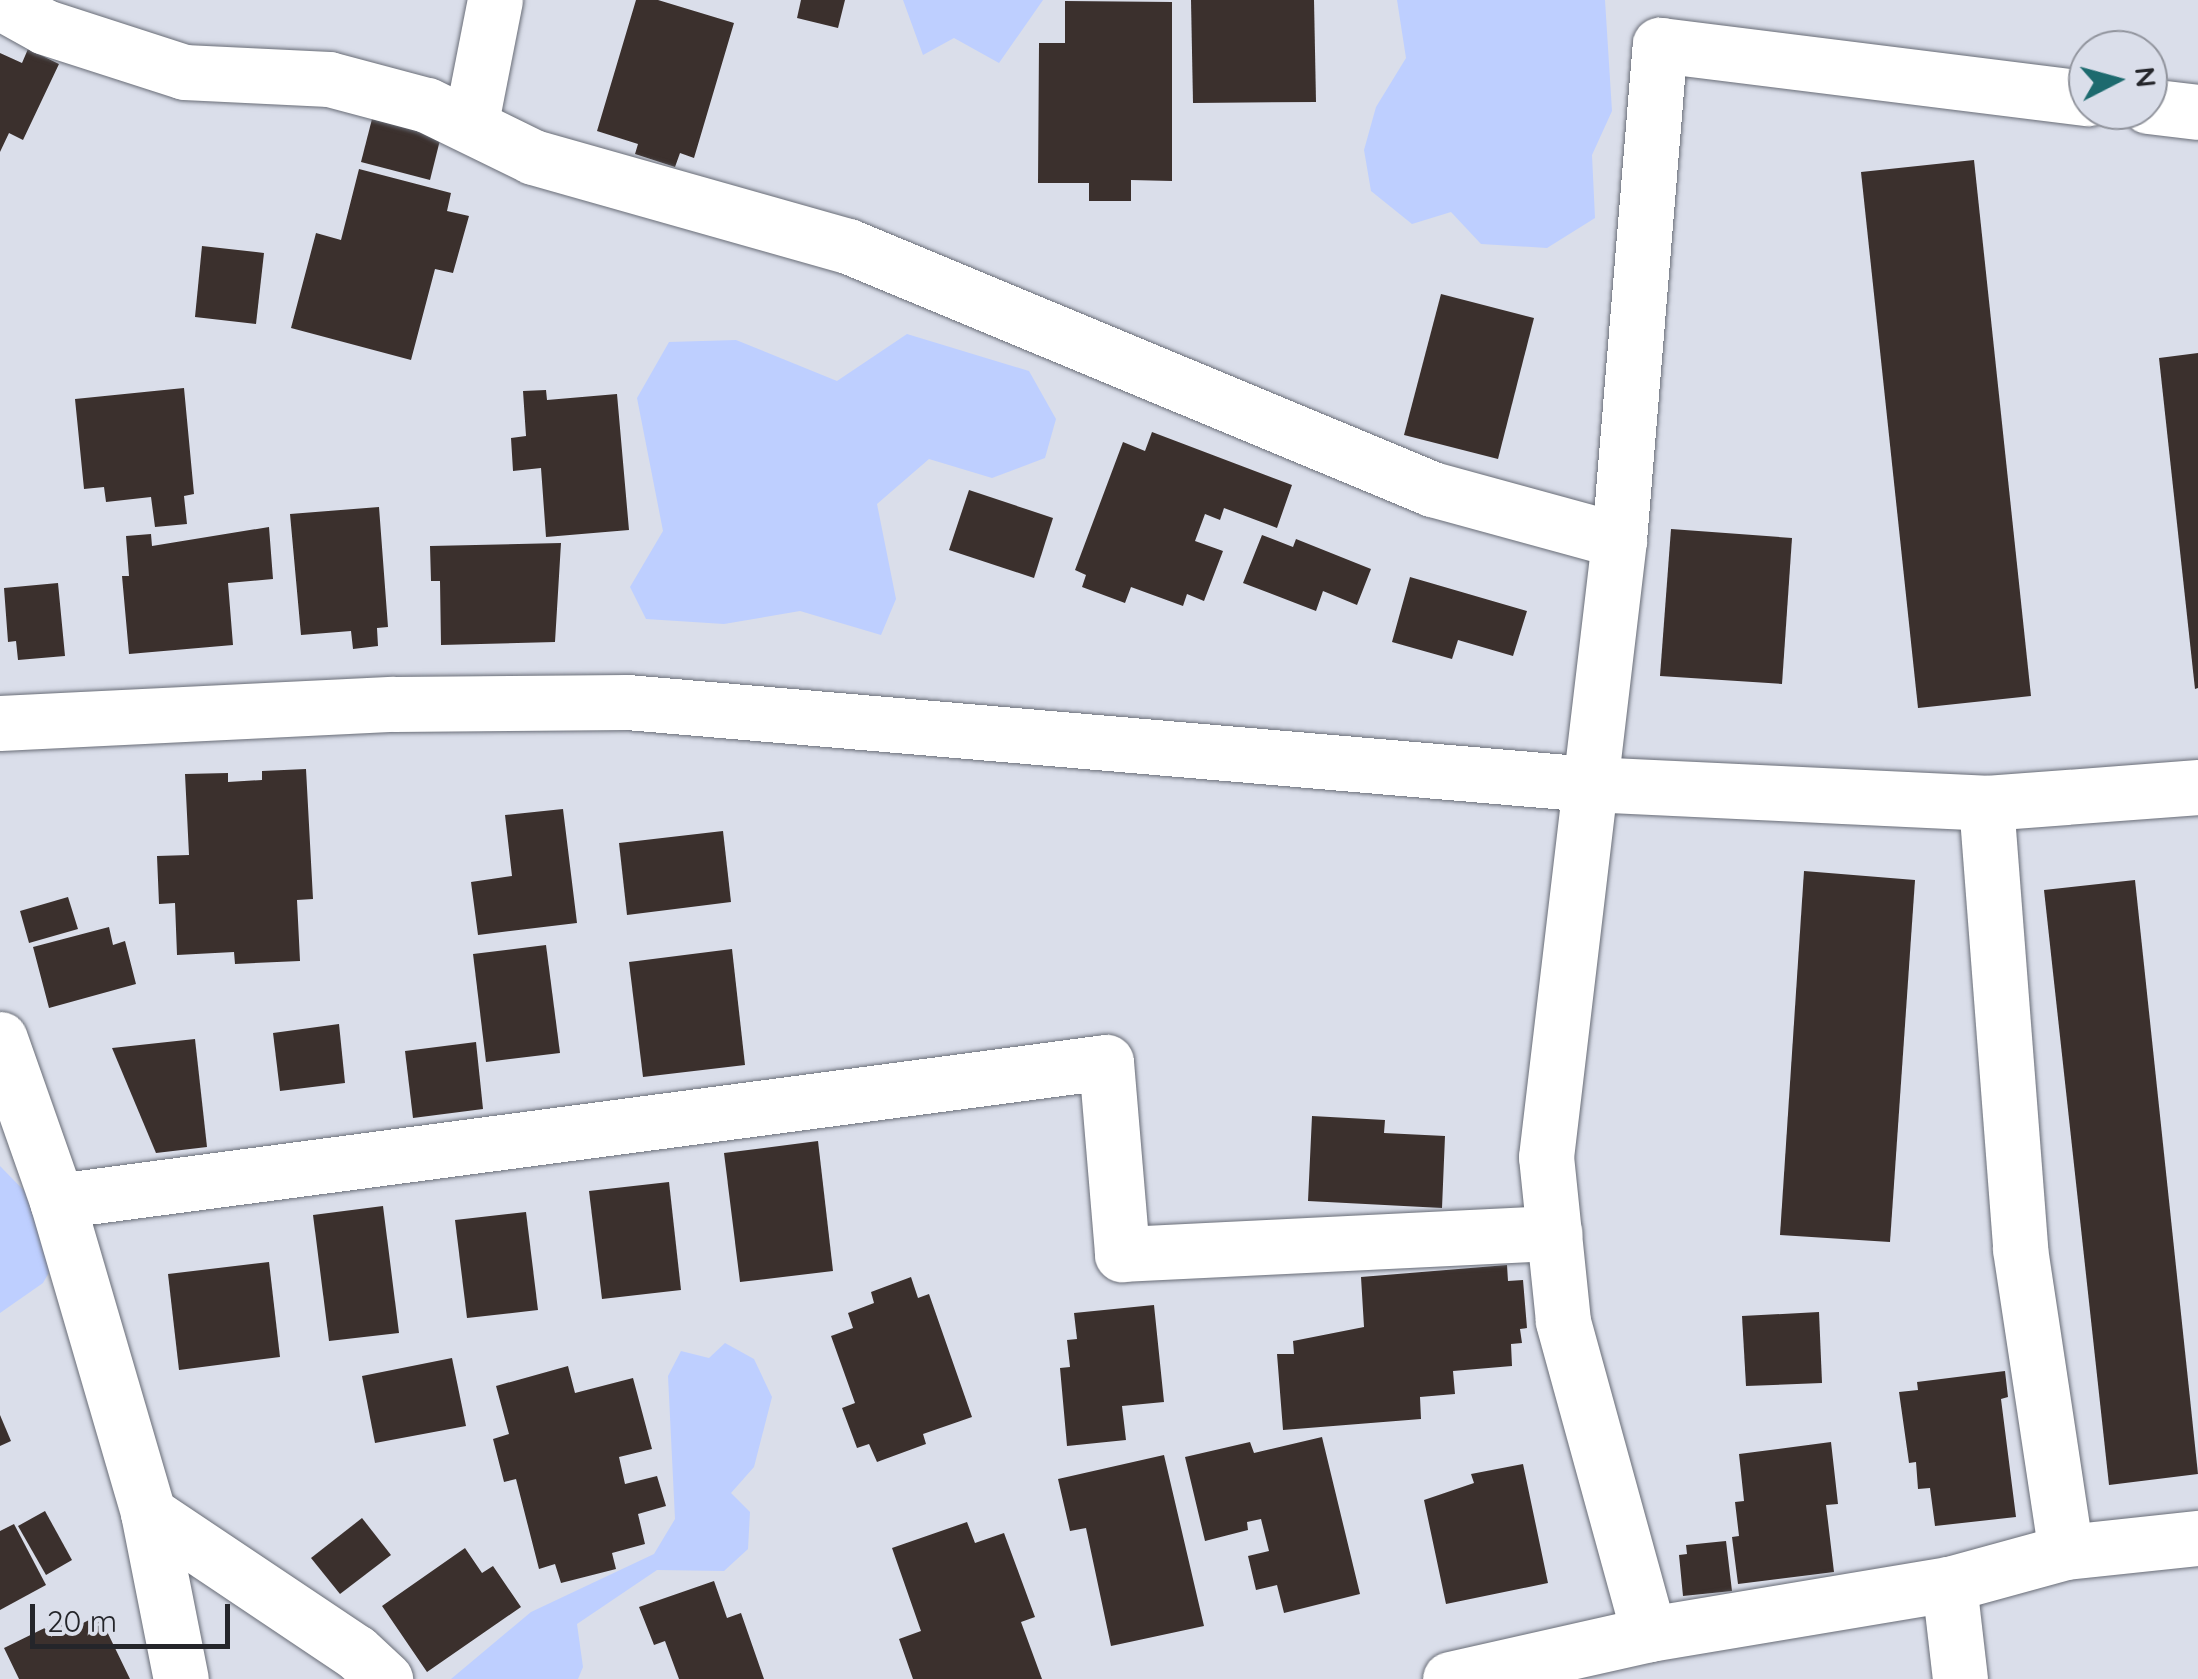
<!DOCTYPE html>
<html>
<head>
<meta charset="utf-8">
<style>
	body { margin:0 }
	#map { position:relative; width:2198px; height:1679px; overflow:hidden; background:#dadeea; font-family:Quicksand,sans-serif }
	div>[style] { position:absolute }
	.green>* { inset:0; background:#becfff }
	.building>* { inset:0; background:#3b302d }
	.roads { filter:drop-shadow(0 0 2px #696d77) drop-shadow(0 0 2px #696d77) }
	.minor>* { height:55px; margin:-27.5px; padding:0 27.5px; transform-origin:27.5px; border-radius:27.5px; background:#fff }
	span { translate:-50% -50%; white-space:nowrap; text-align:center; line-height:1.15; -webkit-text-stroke:10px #dadeea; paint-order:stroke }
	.north { position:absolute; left:2068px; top:30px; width:100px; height:100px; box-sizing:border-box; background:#dadeea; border:2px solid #91949d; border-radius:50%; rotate:84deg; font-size:28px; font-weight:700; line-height:40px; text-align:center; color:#24252a }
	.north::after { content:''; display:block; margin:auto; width:35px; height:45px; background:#1d6a6e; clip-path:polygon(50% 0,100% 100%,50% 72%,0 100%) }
	.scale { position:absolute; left:30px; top:1604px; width:200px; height:45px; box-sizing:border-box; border:5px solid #24252a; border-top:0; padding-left:12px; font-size:30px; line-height:35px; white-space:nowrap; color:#24252a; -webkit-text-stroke:8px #dadeea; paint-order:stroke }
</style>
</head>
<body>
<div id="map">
	<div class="green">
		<div style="clip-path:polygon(903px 0,1043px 0,999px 63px,954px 38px,923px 55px)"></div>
		<div style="clip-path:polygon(1397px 0,1605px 0,1612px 111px,1592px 155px,1595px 218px,1547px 248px,1481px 244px,1451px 212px,1412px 224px,1371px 191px,1364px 150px,1376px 107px,1406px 58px)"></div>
		<div style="clip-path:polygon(907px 334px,1029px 371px,1056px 419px,1045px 458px,992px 478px,929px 459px,877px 504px,896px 599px,881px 635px,800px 611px,724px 624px,646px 619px,630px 587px,663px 531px,637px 398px,669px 342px,736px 340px,837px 381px)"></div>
		<div style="clip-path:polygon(0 1166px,41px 1208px,55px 1262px,43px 1283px,0 1313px)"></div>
		<div style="clip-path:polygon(725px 1343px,754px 1359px,772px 1397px,754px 1467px,731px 1493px,750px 1512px,748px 1549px,724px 1571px,657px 1570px,577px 1624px,583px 1667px,578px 1679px,451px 1679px,531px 1612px,654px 1554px,675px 1519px,668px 1376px,681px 1351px,709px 1358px)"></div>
	</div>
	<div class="building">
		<div style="clip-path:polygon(636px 0,658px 0,734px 23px,694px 158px,680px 153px,675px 167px,635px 154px,638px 144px,597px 131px)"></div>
		<div style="clip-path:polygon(801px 0,845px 0,838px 28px,797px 18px)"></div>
		<div style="clip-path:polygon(1191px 0,1314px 0,1316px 102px,1193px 103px)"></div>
		<div style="clip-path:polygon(1065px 1px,1172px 2px,1172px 181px,1131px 180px,1131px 201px,1089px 201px,1089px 183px,1038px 183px,1039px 43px,1065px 43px)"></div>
		<div style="clip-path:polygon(28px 49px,59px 64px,23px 140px,9px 133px,0 152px,0 53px,22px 63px)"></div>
		<div style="clip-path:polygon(372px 119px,441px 136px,430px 180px,361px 162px)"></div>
		<div style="clip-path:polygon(1974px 160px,2031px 696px,1918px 708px,1861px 172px)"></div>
		<div style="clip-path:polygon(359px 169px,451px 193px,447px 211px,469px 216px,453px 273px,435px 269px,411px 360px,291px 328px,316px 233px,341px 240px)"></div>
		<div style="clip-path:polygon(202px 246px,264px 253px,256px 324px,195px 317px)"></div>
		<div style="clip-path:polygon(1441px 294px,1534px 318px,1498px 459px,1404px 435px)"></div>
		<div style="clip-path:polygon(2198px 353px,2198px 688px,2195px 689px,2159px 358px)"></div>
		<div style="clip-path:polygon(184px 388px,194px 494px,184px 496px,187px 524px,155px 527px,151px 497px,106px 502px,104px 487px,84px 489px,75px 399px)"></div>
		<div style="clip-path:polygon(546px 390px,547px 400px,617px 394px,629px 530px,546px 537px,541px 468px,513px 471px,511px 438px,526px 436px,523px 391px)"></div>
		<div style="clip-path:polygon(1152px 432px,1292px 485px,1277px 528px,1224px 508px,1220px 520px,1205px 514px,1195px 541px,1223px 551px,1204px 601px,1187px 594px,1183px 606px,1131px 587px,1125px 603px,1082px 587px,1086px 575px,1075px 570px,1123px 442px,1145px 451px)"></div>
		<div style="clip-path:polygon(969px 490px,1053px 518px,1034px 578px,949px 550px)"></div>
		<div style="clip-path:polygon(379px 507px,388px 627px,377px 628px,378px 646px,353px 649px,351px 631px,301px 635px,290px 514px)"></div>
		<div style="clip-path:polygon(269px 527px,273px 579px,228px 583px,233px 645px,129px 654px,122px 576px,129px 576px,126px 536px,151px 534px,152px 546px)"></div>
		<div style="clip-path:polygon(1671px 529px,1792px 538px,1782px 684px,1660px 676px)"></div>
		<div style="clip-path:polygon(1262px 535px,1293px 547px,1296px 539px,1371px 569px,1357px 605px,1323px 591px,1316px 611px,1243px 583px)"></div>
		<div style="clip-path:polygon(561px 543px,555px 642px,441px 645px,440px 581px,431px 581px,430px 546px)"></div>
		<div style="clip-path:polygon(1410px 577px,1527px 611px,1513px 656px,1458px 640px,1452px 659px,1392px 642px)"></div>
		<div style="clip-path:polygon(58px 583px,65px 656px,18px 660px,16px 641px,8px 642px,4px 588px)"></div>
		<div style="clip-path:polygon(306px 769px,313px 899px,297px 900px,300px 961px,235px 964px,234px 952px,177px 955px,175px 903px,159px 904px,157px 856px,189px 855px,185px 774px,228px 773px,228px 782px,262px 780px,262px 771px)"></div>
		<div style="clip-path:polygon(563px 809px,577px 923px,478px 935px,471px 882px,512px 876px,505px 815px)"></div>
		<div style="clip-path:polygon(723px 831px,731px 902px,627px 915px,619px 843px)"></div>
		<div style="clip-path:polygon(1804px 871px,1915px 880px,1890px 1242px,1780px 1235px)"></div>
		<div style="clip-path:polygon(2135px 880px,2198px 1474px,2109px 1485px,2044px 890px)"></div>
		<div style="clip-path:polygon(68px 897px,78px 929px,29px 943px,20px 911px)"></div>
		<div style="clip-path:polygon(109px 927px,113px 945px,125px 941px,136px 984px,49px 1008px,33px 947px)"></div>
		<div style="clip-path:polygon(546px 945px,560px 1053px,486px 1062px,473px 954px)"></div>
		<div style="clip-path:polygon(732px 949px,745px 1065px,643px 1077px,629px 962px)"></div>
		<div style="clip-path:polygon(339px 1024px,345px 1083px,280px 1091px,273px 1033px)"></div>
		<div style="clip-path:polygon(195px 1039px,207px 1147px,156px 1153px,112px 1048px)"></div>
		<div style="clip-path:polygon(476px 1042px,483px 1109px,413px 1118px,405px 1051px)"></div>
		<div style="clip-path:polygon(1312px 1116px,1385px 1120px,1384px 1133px,1445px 1136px,1442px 1208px,1308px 1201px)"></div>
		<div style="clip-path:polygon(818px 1141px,833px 1271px,740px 1282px,724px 1153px)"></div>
		<div style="clip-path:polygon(669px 1182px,681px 1290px,602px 1299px,589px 1191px)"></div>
		<div style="clip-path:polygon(383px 1206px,399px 1333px,329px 1341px,313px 1215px)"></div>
		<div style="clip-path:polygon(526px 1212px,538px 1310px,467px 1318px,455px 1220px)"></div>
		<div style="clip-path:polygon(269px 1262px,280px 1357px,179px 1370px,168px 1274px)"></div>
		<div style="clip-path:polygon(1507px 1265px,1508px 1281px,1523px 1280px,1527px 1328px,1520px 1329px,1522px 1343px,1511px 1344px,1512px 1366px,1453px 1371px,1455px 1394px,1420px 1397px,1421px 1419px,1283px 1430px,1277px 1354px,1294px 1354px,1293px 1341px,1364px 1327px,1361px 1277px)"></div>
		<div style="clip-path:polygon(911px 1277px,918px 1298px,929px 1294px,972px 1417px,923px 1434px,926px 1444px,877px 1462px,869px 1444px,857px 1448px,842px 1408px,855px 1403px,831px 1336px,853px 1328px,848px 1313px,874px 1303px,871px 1292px)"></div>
		<div style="clip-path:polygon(1154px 1305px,1164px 1402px,1122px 1406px,1126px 1440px,1067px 1446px,1060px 1368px,1070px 1367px,1067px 1340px,1077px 1339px,1074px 1313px)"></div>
		<div style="clip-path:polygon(1819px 1312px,1822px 1383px,1746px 1386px,1742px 1316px)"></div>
		<div style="clip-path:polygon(452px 1358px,466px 1426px,375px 1443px,362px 1376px)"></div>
		<div style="clip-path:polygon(568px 1366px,575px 1393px,633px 1378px,652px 1449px,619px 1457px,625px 1484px,657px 1476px,666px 1506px,638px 1514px,645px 1544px,612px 1553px,616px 1569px,561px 1583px,555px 1564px,539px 1569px,516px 1479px,504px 1482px,493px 1439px,509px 1434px,496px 1386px)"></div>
		<div style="clip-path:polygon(2005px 1371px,2008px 1397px,2001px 1399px,2016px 1517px,1935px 1526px,1930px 1488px,1918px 1489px,1916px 1462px,1909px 1463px,1899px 1392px,1918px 1390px,1917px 1382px)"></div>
		<div style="clip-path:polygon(0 1415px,11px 1441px,0 1446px)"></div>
		<div style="clip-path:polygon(1322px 1437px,1360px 1594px,1284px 1613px,1277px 1585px,1256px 1590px,1248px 1556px,1269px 1551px,1261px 1519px,1247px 1522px,1248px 1530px,1205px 1541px,1185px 1457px,1250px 1442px,1254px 1453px)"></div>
		<div style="clip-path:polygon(1831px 1442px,1838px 1504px,1826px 1505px,1834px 1572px,1738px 1584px,1732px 1537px,1739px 1536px,1735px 1502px,1744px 1501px,1739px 1454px)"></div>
		<div style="clip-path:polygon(1164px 1455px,1204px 1626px,1111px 1646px,1086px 1528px,1070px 1531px,1058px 1479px)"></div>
		<div style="clip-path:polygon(1523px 1464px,1548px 1583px,1446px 1604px,1424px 1500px,1474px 1483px,1471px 1474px)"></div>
		<div style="clip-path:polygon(45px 1511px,72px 1560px,46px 1575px,18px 1526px)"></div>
		<div style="clip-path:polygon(362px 1518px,391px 1555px,340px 1594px,311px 1558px)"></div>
		<div style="clip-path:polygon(967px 1522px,975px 1543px,1004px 1533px,1035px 1617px,1021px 1622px,1042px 1679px,913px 1679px,899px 1639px,921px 1631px,892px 1548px)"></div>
		<div style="clip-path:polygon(14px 1524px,46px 1585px,0 1610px,0 1531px)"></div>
		<div style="clip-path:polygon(1726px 1541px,1732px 1591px,1683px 1596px,1679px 1555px,1687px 1554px,1686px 1545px)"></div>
		<div style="clip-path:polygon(465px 1548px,482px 1573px,493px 1566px,521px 1607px,427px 1672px,382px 1606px)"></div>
		<div style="clip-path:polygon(714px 1581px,727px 1618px,741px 1613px,764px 1679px,679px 1679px,665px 1641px,654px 1645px,639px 1607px)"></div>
		<div style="clip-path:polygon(99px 1615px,130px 1679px,19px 1679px,4px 1648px,65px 1618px,71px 1629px)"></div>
	</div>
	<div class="roads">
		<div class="minor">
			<div style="left:0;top:2px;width:51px;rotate:29.1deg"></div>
			<div style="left:45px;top:27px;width:146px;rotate:17.9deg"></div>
			<div style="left:184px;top:72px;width:145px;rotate:2.8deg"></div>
			<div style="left:329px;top:79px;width:101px;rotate:14.9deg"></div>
			<div style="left:427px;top:105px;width:118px;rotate:26.1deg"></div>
			<div style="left:533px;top:157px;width:327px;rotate:15.8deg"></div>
			<div style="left:848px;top:246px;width:633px;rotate:22.59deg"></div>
			<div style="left:1432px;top:489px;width:194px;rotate:15.3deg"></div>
			<div style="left:2148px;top:106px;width:50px;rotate:6.8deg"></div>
			<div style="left:471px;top:122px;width:124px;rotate:-78.9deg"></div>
			<div style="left:0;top:723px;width:394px;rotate:-2.8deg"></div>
			<div style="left:394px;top:704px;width:233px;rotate:-0.5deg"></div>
			<div style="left:627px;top:702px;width:965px;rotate:4.87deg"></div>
			<div style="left:1589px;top:784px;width:397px;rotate:2.7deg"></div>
			<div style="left:1986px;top:803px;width:213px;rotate:-4.3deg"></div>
			<div style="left:1986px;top:803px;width:447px;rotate:85.6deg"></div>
			<div style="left:2020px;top:1249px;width:306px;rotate:81.4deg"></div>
			<div style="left:0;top:1039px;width:172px;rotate:70.6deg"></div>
			<div style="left:57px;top:1201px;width:325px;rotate:73.7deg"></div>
			<div style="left:148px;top:1513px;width:169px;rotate:78.8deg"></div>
			<div style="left:57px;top:1201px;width:1058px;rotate:-7.55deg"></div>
			<div style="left:1106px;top:1062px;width:193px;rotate:85.2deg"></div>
			<div style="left:1122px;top:1254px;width:433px;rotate:-2.8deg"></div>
			<div style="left:148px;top:1513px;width:250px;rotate:33.8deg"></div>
			<div style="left:356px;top:1652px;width:40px;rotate:43deg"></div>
			<div style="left:1949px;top:1584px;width:96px;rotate:83.4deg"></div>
			<div style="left:1649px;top:1634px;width:325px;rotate:-105.4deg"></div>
			<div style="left:1563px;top:1321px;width:165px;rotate:-95.9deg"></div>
			<div style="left:1546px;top:1157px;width:621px;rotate:-83.25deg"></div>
			<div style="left:1619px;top:540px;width:497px;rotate:-85.3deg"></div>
			<div style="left:1660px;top:45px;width:431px;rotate:7.1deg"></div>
			<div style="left:1450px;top:1679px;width:204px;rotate:-12.7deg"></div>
			<div style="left:1649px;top:1634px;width:304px;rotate:-9.5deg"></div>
			<div style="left:1949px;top:1584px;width:121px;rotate:-15.3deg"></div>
			<div style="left:2066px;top:1552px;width:133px;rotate:-6.1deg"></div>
		</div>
	</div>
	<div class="north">N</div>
	<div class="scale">20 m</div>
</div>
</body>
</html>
